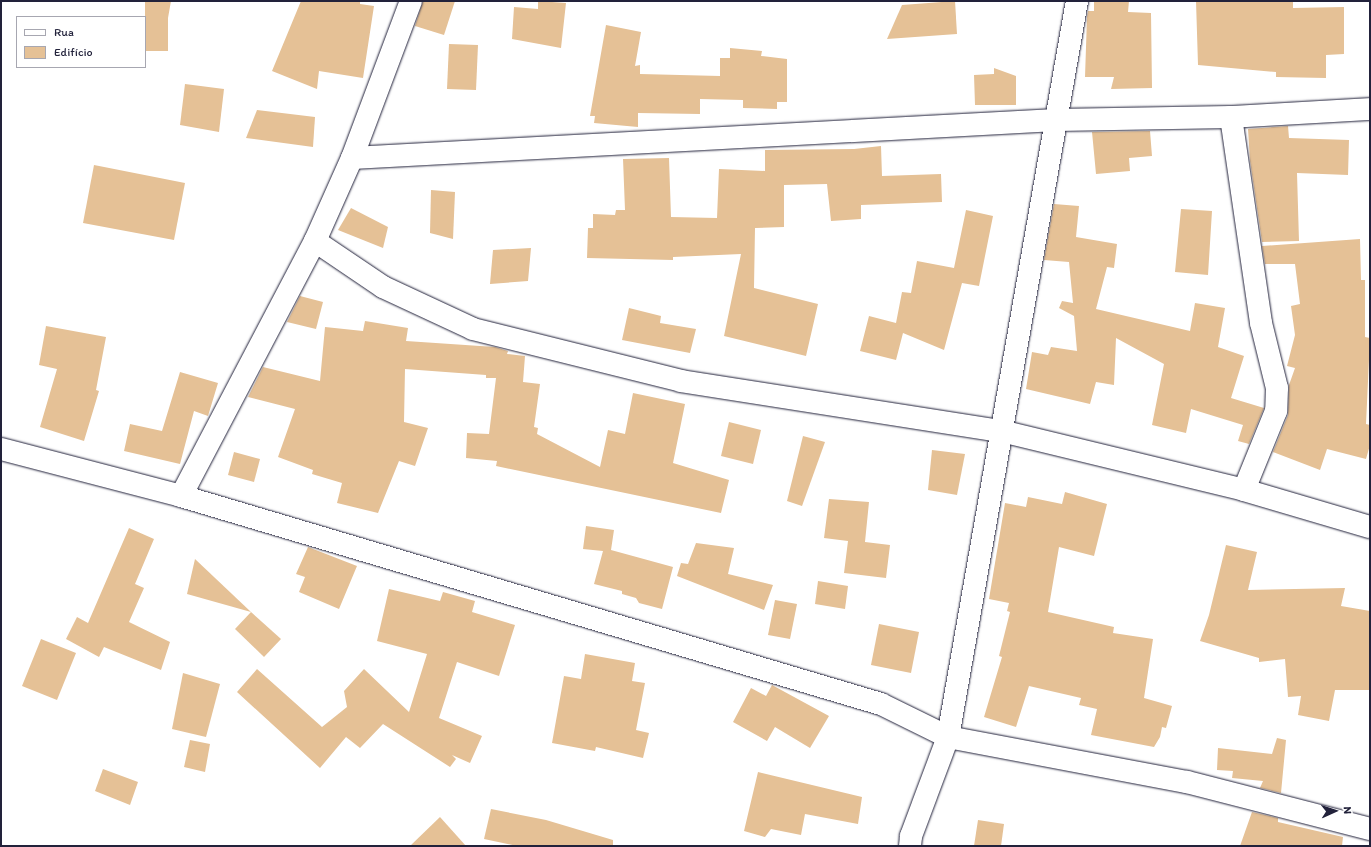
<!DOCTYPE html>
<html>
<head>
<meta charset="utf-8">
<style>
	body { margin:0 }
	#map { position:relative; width:1371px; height:847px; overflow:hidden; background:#fff; font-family:Itim,sans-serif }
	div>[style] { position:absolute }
	.building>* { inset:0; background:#e5c196 }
	.roads { filter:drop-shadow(0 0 1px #22223b) drop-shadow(0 0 1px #22223b) }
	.minor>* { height:22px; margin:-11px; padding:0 11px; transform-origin:11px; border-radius:11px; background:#fff }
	span { translate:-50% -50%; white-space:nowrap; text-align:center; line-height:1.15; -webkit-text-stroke:3px #fff; paint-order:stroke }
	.frame { position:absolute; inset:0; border:2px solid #22223b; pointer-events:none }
	.legend { position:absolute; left:16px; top:16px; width:130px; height:52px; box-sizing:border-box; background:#fff; border:1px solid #a7a7b1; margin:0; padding:5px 7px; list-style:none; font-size:12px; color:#22223b }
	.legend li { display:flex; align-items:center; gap:8px; height:20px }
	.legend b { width:20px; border:1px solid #a7a7b1 }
	.north { position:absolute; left:1315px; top:791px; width:40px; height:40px; -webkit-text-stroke:3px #fff; paint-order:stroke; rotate:87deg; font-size:11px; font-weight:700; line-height:16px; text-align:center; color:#22223b }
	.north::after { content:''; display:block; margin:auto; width:14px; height:18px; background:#22223b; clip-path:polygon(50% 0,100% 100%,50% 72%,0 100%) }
</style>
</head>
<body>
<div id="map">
	<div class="building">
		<div style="clip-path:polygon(145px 1px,171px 1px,168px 18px,168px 51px,145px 51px)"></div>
		<div style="clip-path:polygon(301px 1px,360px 1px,360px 4px,374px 6px,363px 78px,319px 71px,317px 89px,272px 71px)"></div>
		<div style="clip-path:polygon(423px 1px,455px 1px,444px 35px,415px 26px)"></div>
		<div style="clip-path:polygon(538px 1px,566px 3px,561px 48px,512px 39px,514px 7px,538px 9px)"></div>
		<div style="clip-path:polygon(955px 1px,957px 34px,887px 39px,902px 5px)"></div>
		<div style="clip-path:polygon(1094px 1px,1129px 1px,1128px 12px,1151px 13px,1152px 88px,1111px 89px,1114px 77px,1085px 77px,1087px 17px,1088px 11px,1094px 11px)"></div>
		<div style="clip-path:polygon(1196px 1px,1293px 1px,1293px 8px,1344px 7px,1344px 54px,1326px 55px,1326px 78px,1276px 77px,1276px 72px,1198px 65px)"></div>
		<div style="clip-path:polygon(606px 25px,641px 32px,635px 66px,640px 65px,640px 74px,720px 76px,720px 58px,730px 58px,730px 48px,762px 51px,761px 56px,787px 59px,787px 102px,777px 102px,777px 109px,743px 108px,743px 100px,700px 99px,700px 114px,638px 113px,638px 127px,594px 123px,595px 116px,590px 116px)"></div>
		<div style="clip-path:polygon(449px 44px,478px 45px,476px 90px,447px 89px)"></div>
		<div style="clip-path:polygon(994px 68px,1016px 76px,1016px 105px,975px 105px,974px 75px,994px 74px)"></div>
		<div style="clip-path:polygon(185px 84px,224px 89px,219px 132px,180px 125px)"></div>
		<div style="clip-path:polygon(257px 110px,315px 117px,313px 147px,246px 138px)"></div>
		<div style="clip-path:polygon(1288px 126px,1289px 138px,1349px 140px,1348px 175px,1297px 173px,1299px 241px,1262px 242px,1250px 161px,1248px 129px)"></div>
		<div style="clip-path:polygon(1150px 131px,1152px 156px,1129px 158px,1130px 171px,1096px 174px,1092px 132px)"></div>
		<div style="clip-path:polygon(881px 146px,882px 176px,941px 174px,942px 202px,861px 205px,861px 219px,831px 221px,827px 184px,784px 185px,784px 227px,755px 228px,754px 288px,818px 304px,806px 356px,724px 336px,741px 254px,673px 257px,673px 260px,587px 258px,588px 228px,593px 228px,593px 214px,615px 215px,616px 210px,625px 210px,623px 159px,669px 158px,671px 217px,717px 218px,719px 169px,765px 171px,765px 150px,854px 149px)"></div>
		<div style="clip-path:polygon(94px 165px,185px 183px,174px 240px,83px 223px)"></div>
		<div style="clip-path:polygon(431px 190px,455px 192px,453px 239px,430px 233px)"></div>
		<div style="clip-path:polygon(1054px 204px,1079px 206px,1076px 237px,1117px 244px,1114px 268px,1107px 267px,1096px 309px,1190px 331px,1195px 303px,1225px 308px,1218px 347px,1244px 356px,1231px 398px,1264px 408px,1249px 444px,1238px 441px,1243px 425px,1191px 409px,1186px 433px,1152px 425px,1164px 364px,1116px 338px,1114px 385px,1096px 382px,1090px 404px,1026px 389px,1032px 352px,1048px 355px,1051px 347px,1077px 351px,1074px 316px,1059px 308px,1062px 301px,1073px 303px,1069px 262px,1044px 260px)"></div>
		<div style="clip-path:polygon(351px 208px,388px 227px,383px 248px,338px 230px)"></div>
		<div style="clip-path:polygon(1181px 209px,1212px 211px,1208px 275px,1175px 272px)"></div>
		<div style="clip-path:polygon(966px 210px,993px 216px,979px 286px,962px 283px,944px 350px,903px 333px,896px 360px,860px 351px,869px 316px,896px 323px,902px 292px,911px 293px,917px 261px,954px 268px)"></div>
		<div style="clip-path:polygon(1360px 239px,1361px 280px,1365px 280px,1365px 337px,1370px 338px,1366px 424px,1370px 425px,1370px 445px,1366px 459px,1327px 449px,1320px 470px,1273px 452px,1288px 415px,1289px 385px,1295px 368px,1287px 366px,1295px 335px,1291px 306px,1300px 304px,1295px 264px,1265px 264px,1262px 246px)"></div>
		<div style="clip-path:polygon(531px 248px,528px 281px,490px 284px,493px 250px)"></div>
		<div style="clip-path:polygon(300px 296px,323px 302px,316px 329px,287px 322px)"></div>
		<div style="clip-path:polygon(629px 308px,661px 316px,660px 323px,696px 329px,690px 353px,622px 340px)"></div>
		<div style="clip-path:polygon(365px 321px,408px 328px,406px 341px,495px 347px,508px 351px,507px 354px,525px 356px,523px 382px,540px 384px,534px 427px,538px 428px,537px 434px,600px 467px,608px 430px,625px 434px,633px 393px,685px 404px,673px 463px,729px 480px,721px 513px,496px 466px,497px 461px,466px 458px,467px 433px,489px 434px,496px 378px,486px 378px,486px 375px,405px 369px,404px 422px,428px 428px,415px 466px,399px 461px,378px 513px,337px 503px,342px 483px,312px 474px,313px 470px,278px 457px,295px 409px,248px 397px,263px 367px,320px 381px,325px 327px,363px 331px)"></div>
		<div style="clip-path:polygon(46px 326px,106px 337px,96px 390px,99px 391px,84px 441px,40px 427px,57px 369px,39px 365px)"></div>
		<div style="clip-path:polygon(180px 372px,218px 383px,208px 416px,194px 411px,180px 464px,124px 451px,130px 424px,162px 431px)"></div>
		<div style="clip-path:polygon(729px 422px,761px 430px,753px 464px,721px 456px)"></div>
		<div style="clip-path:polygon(803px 436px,825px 442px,802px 506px,787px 501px)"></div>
		<div style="clip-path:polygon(932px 450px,965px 454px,957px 495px,928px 490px)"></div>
		<div style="clip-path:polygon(234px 452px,260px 459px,254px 482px,228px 475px)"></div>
		<div style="clip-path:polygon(1065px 492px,1107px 504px,1094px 556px,1059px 547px,1048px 612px,1114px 627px,1113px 633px,1153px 639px,1144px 698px,1172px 706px,1166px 728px,1162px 727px,1160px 737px,1154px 747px,1091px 735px,1097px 709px,1079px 705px,1081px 698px,1029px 686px,1016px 727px,984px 717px,1002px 657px,999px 656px,1010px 612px,1007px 611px,1009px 603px,989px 599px,1005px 503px,1026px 507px,1028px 497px,1062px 504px)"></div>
		<div style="clip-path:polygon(829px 499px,869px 502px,865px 542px,890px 545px,886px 578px,844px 573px,848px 541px,824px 538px)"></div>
		<div style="clip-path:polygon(586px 526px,614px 530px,611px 550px,673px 567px,662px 609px,639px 603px,636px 598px,622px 594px,622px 591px,594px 584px,603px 551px,583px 549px)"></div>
		<div style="clip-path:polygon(129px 528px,154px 539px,135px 584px,144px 588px,129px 622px,170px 642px,161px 670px,104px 647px,99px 657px,66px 639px,77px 617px,88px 623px)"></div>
		<div style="clip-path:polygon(696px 543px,734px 548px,728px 574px,773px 585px,764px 610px,677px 576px,681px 563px,688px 564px)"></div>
		<div style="clip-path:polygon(1226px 545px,1257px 552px,1248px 590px,1345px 588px,1341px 606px,1370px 611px,1370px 690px,1335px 690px,1329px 721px,1298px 715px,1301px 696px,1288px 697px,1285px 659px,1259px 662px,1259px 658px,1200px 641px,1209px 615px)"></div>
		<div style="clip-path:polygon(308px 547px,357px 566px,339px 609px,299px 592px,305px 577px,296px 574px)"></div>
		<div style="clip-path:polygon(195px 559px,251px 612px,187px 594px)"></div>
		<div style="clip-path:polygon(818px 581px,848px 586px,845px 609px,815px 604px)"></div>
		<div style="clip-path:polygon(389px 589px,440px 601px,443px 592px,475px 601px,472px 612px,515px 625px,499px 676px,457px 662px,439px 718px,482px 736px,470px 763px,452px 755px,456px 759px,450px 767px,383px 724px,360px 748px,346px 737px,320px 768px,237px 692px,257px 669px,322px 727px,347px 707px,344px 691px,364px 669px,409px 712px,427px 654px,377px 641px)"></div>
		<div style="clip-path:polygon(775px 600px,797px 604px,790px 639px,768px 635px)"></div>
		<div style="clip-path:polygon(251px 612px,281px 639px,264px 657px,235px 629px)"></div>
		<div style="clip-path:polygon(879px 624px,919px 632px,911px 673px,871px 665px)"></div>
		<div style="clip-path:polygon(41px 639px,76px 653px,57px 700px,22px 686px)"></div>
		<div style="clip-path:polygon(585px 654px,635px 663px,632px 681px,645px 683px,636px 730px,649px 733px,643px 758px,596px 747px,595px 751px,552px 743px,564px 676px,581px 679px)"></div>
		<div style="clip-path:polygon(183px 673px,220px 684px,206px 737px,172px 729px)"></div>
		<div style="clip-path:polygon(772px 685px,829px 716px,810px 748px,775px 727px,767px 741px,733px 722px,751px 688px,766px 696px)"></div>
		<div style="clip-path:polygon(1277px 738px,1286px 740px,1281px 793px,1260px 788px,1263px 781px,1232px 778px,1233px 771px,1217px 770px,1218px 748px,1272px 754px)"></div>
		<div style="clip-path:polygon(190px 740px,210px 744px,205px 772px,184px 767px)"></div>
		<div style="clip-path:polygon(103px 769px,138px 782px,130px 805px,95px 791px)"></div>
		<div style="clip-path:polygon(758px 772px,862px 797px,858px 824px,805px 814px,801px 835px,771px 829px,765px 837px,744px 831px)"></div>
		<div style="clip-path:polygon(491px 809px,546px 820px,613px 840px,613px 846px,517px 846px,484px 839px)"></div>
		<div style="clip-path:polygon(1252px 812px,1278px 818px,1278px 822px,1343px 837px,1342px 846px,1240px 846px)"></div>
		<div style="clip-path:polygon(440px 817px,466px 846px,410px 846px)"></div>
		<div style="clip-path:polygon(978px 820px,1004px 824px,1001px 846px,974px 846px)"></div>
	</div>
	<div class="roads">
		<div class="minor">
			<div style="left:1231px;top:117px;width:208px;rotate:81.7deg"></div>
			<div style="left:1261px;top:323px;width:67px;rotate:76.2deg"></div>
			<div style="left:1277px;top:388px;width:23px;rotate:92deg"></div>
			<div style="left:1276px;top:411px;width:85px;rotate:112.1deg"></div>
			<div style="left:352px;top:158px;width:705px;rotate:-3.09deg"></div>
			<div style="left:1056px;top:120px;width:175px;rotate:-1deg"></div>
			<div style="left:1231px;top:117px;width:139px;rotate:-3.3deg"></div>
			<div style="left:315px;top:241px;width:82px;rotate:34.1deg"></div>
			<div style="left:383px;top:287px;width:99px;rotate:25deg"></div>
			<div style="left:473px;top:329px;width:214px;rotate:14deg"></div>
			<div style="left:681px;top:381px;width:324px;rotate:8.9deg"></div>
			<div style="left:1001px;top:431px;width:250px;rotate:13.6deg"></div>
			<div style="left:1244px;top:490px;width:131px;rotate:16.4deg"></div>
			<div style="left:1px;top:449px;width:186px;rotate:14.6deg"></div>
			<div style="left:181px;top:496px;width:730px;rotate:16.55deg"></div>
			<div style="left:881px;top:704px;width:75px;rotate:26.2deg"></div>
			<div style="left:948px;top:737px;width:243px;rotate:10.7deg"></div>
			<div style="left:1187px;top:782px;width:189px;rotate:14.4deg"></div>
			<div style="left:181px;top:496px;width:288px;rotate:-62.3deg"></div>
			<div style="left:315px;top:241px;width:91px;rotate:-66deg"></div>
			<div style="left:352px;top:158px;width:168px;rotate:-69.4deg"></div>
			<div style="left:910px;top:846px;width:10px;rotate:-84deg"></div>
			<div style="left:911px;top:836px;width:106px;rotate:-69.5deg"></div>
			<div style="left:948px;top:737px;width:747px;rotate:-80.06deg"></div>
		</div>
	</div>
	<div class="frame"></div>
	<ul class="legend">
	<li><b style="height:5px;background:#fff"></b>Rua</li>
	<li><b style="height:11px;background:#e5c196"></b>Edifício</li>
	</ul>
	<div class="north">N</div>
</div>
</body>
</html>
